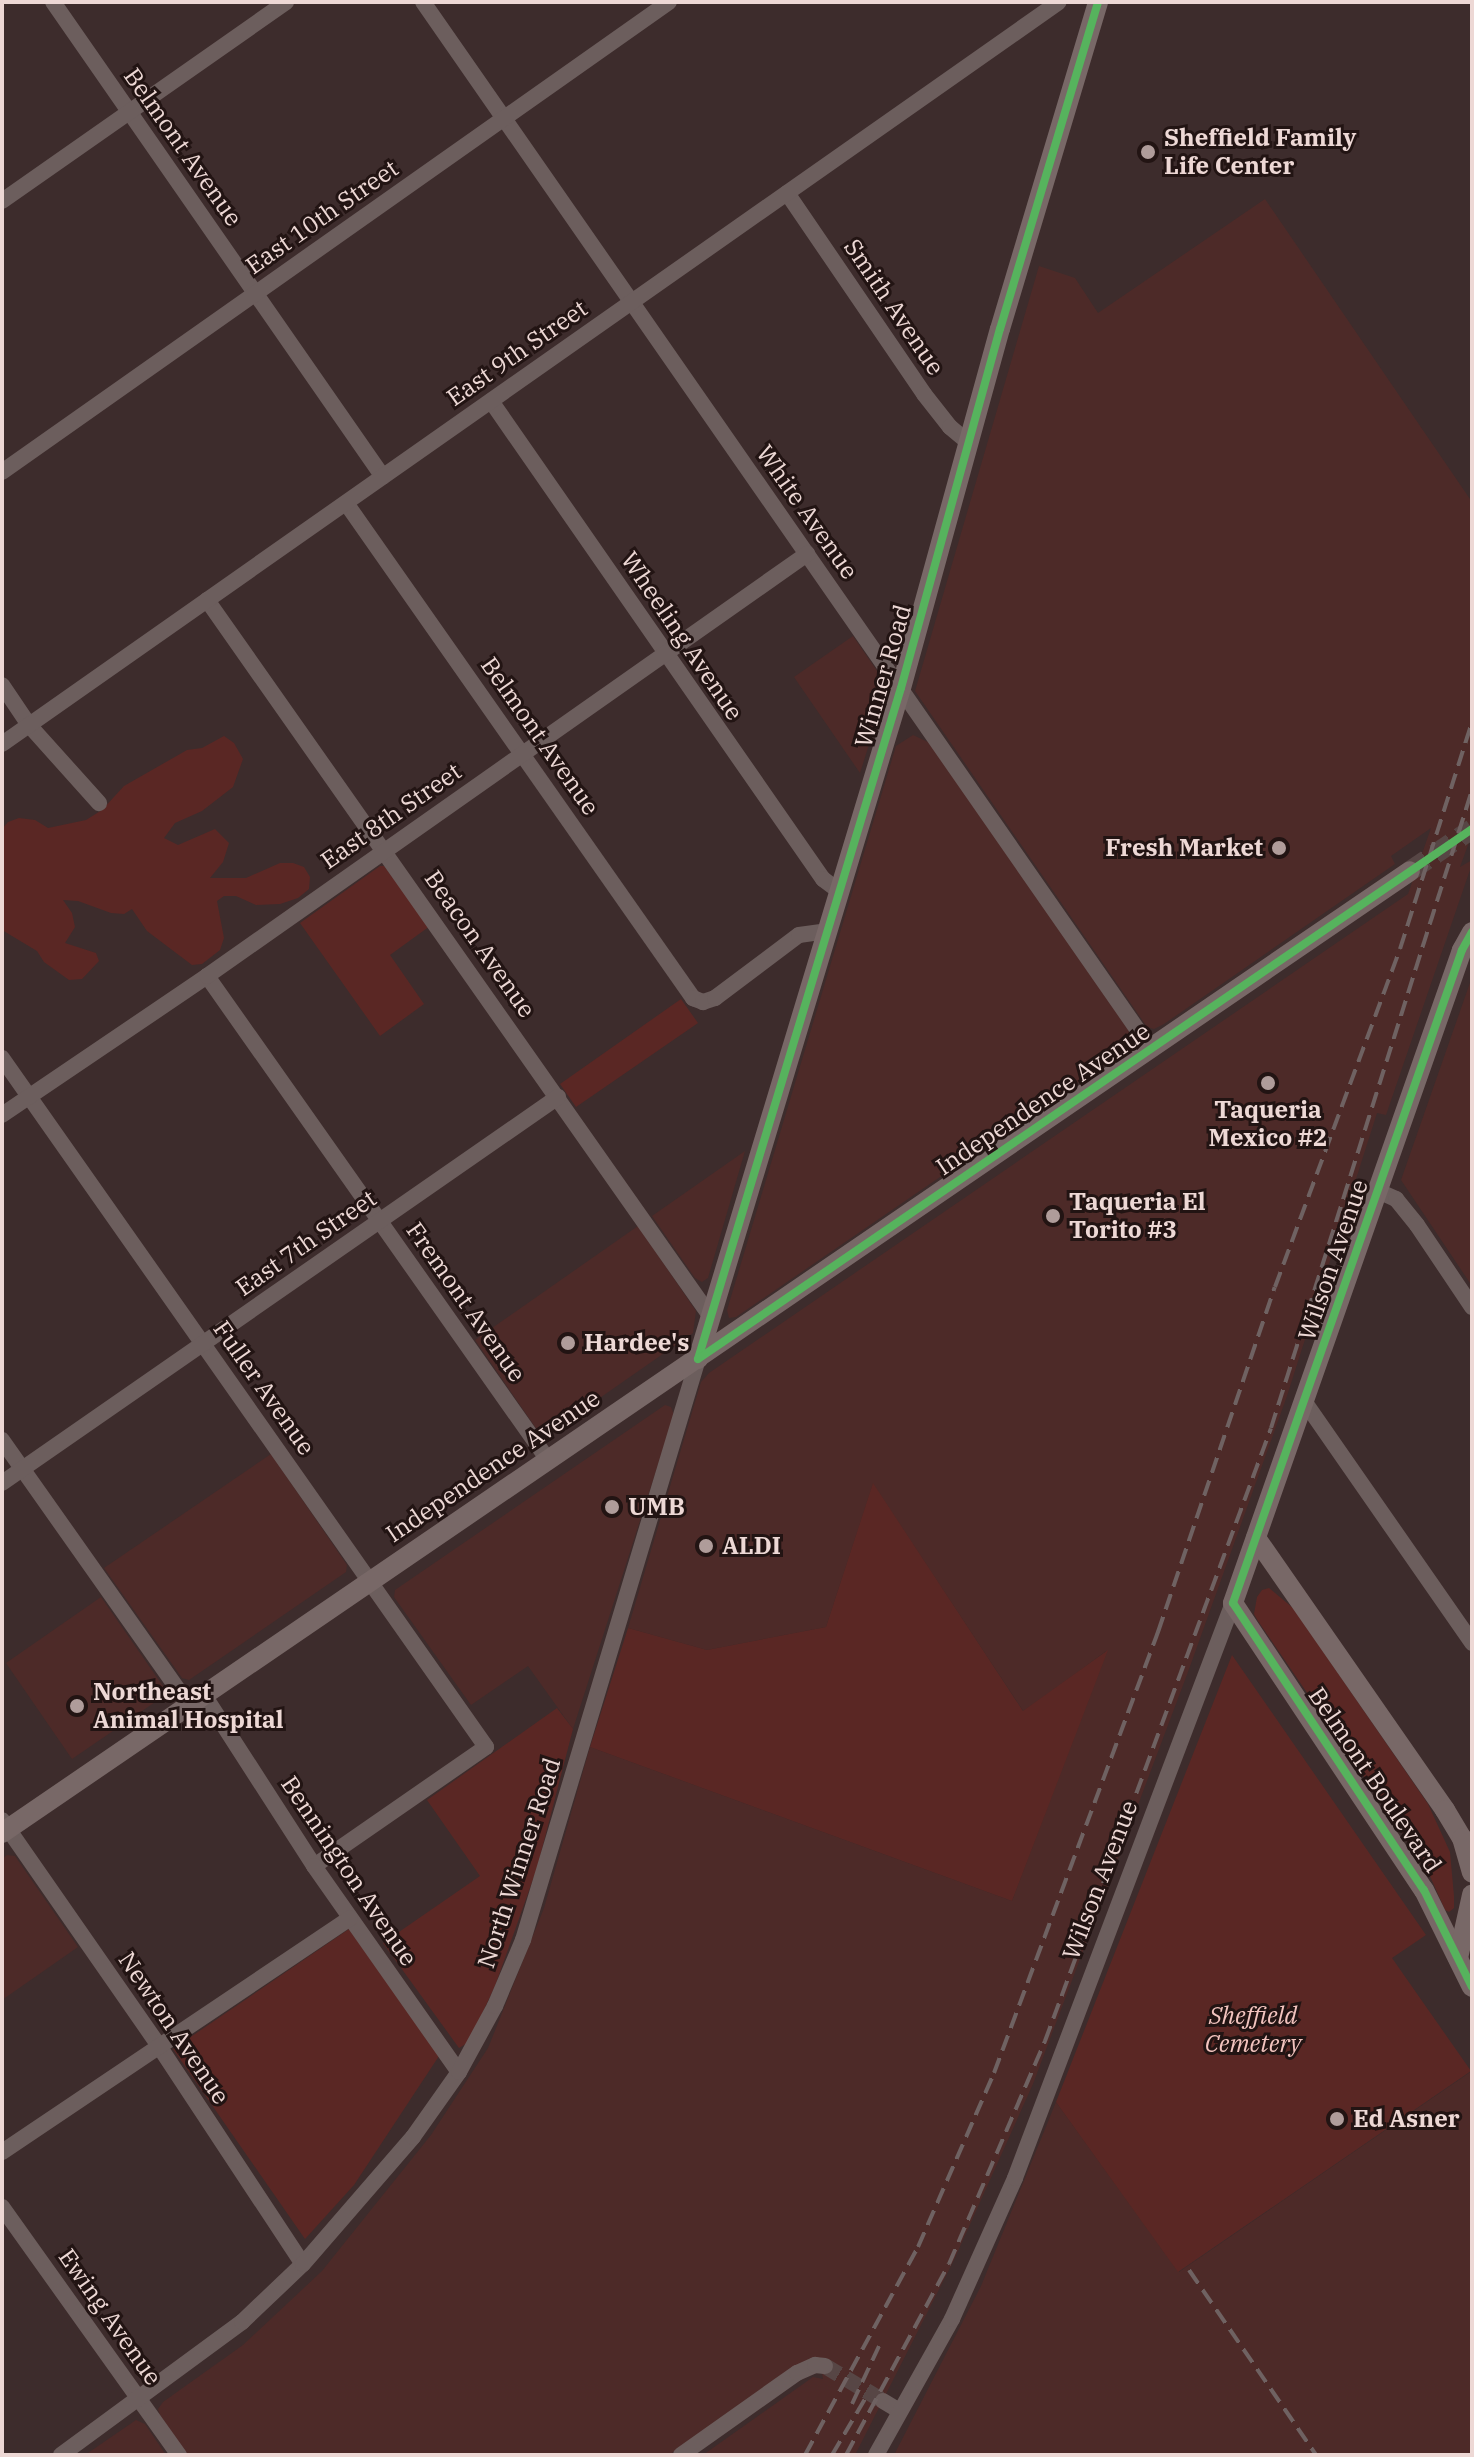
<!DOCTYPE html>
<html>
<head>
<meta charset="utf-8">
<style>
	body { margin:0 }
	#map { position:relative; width:1474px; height:2457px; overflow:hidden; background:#3d2c2c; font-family:"IBM Plex Serif",serif }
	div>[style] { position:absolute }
	.built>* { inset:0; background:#4d2a28 }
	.green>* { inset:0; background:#5a2724 }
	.minor-tunnel>* { height:16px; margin-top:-8px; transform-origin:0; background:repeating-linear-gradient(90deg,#574645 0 16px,transparent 0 24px) }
	.major-tunnel>* { height:20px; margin-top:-10px; transform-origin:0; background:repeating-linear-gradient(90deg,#574645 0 20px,transparent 0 30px) }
	.minor>* { height:16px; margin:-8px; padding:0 8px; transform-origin:8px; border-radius:8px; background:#6c5e5d }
	.major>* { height:20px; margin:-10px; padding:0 10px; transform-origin:10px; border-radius:10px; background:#786867 }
	.rail>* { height:4px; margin-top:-2px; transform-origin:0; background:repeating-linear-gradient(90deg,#6f6262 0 16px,transparent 0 24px) }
	.cycleway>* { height:8px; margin:-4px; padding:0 4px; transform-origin:4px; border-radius:4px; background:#56b35d }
	.dots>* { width:22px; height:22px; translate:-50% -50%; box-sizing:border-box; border:4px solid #221413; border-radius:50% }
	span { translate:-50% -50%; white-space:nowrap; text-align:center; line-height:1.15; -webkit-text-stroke:6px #221413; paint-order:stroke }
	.poi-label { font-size:24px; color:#edd8d5; font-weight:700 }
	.left { translate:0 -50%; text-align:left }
	.right { translate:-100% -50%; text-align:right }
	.street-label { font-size:24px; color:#edd8d5 }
	.park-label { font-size:24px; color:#f3c4bf; font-style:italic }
	.frame { position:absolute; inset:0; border:4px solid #edd8d5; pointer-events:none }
</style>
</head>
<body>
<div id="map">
	<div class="built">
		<div style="clip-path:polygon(1265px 199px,1472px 502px,1472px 834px,1460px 867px,1472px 860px,1472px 864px,1386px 1115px,1377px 1113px,1287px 1396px,1188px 1672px,1033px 2084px,954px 2260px,855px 2455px,703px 2455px,813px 2377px,823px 2379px,820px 2359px,801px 2363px,669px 2455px,187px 2455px,160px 2415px,158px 2409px,163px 2402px,243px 2345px,322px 2271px,431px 2135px,488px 2048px,544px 1908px,590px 1747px,1012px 1901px,1106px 1651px,1024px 1712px,873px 1484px,826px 1627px,707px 1650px,628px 1628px,701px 1382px,709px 1373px,1408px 894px,1431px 828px,1391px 856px,1395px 864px,1164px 1024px,1154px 1029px,1147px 1027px,915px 691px,1039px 266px,1075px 278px,1098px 313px)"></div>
		<div style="clip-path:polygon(853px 636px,884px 681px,886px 691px,860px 773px,794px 677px)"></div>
		<div style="clip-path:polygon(913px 735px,930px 743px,1134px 1038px,1131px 1046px,736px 1317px,729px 1318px,727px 1310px,896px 746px)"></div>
		<div style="clip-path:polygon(1472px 977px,1472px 1286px,1401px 1180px)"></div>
		<div style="clip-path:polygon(745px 1151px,708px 1278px,702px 1282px,695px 1278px,652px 1216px)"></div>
		<div style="clip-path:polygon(638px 1226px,696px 1311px,693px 1333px,548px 1434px,540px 1434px,475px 1340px)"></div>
		<div style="clip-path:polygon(665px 1405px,671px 1407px,674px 1415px,573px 1729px,528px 1666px,471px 1705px,394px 1597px,395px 1590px)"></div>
		<div style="clip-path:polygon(271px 1454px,347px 1565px,346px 1572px,189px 1680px,182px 1678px,104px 1568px)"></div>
		<div style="clip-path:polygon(101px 1597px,165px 1689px,164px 1696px,72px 1759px,6px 1663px)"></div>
		<div style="clip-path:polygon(7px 1855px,15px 1856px,78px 1947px,2px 2000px,2px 1859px)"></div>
		<div style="clip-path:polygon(1472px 2071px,1472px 2455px,894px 2455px,981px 2286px,1056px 2102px,1179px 2272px)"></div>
		<div style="clip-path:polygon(136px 2420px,145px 2424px,166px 2455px,85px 2455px)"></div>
	</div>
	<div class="green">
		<div style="clip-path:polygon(224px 736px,234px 743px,243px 759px,233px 787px,202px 811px,175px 823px,164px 838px,178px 845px,215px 829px,229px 843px,223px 862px,210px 878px,246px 878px,280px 863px,293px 863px,304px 867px,310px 877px,309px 889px,298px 898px,280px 904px,256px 905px,236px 896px,224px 896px,217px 901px,224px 938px,220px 950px,202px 964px,192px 965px,147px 931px,132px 909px,124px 914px,111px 913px,78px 901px,63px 900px,72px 913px,75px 927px,65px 943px,96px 953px,99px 961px,82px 979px,69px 980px,44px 962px,37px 951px,2px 930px,2px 829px,8px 822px,19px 818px,35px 820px,48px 828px,86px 820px,102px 810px,124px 786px,187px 750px,202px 748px)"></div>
		<div style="clip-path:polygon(380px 866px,384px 866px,430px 926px,390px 955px,424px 1004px,380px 1036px,300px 923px)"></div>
		<div style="clip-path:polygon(681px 999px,698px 1023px,576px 1107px,560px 1084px)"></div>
		<div style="clip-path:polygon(873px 1483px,1023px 1711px,1108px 1650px,1012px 1901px,590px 1747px,628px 1628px,707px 1650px,826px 1627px)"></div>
		<div style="clip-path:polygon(1269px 1588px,1293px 1608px,1428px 1804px,1450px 1852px,1454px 1896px,1454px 1908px,1449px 1912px,1445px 1910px,1426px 1867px,1258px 1621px,1254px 1614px,1257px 1597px,1262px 1590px)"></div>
		<div style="clip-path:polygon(1232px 1655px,1426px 1935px,1392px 1958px,1471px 2071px,1178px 2272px,1056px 2102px)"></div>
		<div style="clip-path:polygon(557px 1708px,573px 1729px,537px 1868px,495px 1986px,469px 2042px,459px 2048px,383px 1943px,480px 1876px,427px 1800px)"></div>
		<div style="clip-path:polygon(349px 1929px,439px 2056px,354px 2185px,305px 2239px,173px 2049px)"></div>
	</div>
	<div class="minor-tunnel">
		<div style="left:825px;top:2366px;width:68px;rotate:31.1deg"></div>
	</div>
	<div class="major-tunnel">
		<div style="left:1410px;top:871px;width:75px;rotate:-34.1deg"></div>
	</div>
	<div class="minor">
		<div style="left:53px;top:2px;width:578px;rotate:55.21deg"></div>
		<div style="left:423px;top:2px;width:1275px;rotate:55.19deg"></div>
		<div style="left:787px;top:193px;width:243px;rotate:55.7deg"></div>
		<div style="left:924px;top:394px;width:42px;rotate:51.8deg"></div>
		<div style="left:950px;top:427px;width:25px;rotate:40deg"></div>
		<div style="left:2px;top:201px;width:347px;rotate:-35deg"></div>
		<div style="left:491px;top:401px;width:582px;rotate:55.22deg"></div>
		<div style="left:823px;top:879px;width:21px;rotate:37deg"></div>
		<div style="left:2px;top:472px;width:816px;rotate:-35.17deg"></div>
		<div style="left:346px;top:503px;width:605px;rotate:54.97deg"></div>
		<div style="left:693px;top:998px;width:11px;rotate:22deg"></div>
		<div style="left:703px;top:1002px;width:13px;rotate:-18deg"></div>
		<div style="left:715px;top:998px;width:105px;rotate:-36.9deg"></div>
		<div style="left:799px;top:935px;width:28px;rotate:-8deg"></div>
		<div style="left:207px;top:600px;width:876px;rotate:54.9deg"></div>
		<div style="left:2px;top:685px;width:48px;rotate:56deg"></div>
		<div style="left:29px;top:725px;width:105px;rotate:48.1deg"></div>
		<div style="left:2px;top:744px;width:1291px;rotate:-35.07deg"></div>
		<div style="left:207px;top:976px;width:592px;rotate:54.83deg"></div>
		<div style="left:2px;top:1058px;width:842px;rotate:54.91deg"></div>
		<div style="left:486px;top:1747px;width:209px;rotate:145.3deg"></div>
		<div style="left:2px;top:1115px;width:248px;rotate:-34.1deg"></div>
		<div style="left:207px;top:976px;width:734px;rotate:-35.12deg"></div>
		<div style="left:1378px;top:1191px;width:20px;rotate:24deg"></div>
		<div style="left:1396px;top:1199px;width:33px;rotate:51deg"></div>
		<div style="left:1417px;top:1225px;width:99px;rotate:56.1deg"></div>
		<div style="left:1304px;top:1401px;width:295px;rotate:55.2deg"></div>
		<div style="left:2px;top:1440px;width:324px;rotate:54.8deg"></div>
		<div style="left:2px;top:1483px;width:677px;rotate:-34.77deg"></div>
		<div style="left:204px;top:1695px;width:203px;rotate:57.2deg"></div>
		<div style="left:314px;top:1866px;width:252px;rotate:54.9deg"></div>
		<div style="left:2px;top:1820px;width:275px;rotate:55.2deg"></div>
		<div style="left:159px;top:2046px;width:261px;rotate:56.6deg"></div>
		<div style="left:2px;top:2152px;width:419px;rotate:-33.9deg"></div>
		<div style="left:2px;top:2207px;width:305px;rotate:54.5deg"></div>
		<div style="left:883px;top:2401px;width:17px;rotate:31deg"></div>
		<div style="left:61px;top:2455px;width:225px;rotate:-36.3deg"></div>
		<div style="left:242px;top:2322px;width:84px;rotate:-43.6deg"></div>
		<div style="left:303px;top:2264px;width:168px;rotate:-49.1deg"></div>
		<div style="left:413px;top:2137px;width:80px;rotate:-54.7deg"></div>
		<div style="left:459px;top:2072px;width:75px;rotate:-61.4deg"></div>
		<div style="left:495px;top:2006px;width:72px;rotate:-67deg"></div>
		<div style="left:523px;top:1940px;width:607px;rotate:-73.24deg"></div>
		<div style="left:681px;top:2455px;width:142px;rotate:-35.3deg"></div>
		<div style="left:797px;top:2373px;width:20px;rotate:-24deg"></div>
		<div style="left:815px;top:2365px;width:10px;rotate:6deg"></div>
		<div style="left:876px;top:2455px;width:156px;rotate:-60.8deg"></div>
		<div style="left:952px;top:2319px;width:154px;rotate:-65.9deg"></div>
		<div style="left:1015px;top:2178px;width:615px;rotate:-69.24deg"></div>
	</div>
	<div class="major">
		<div style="left:1472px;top:932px;width:21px;rotate:119deg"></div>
		<div style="left:1462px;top:950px;width:692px;rotate:109.33deg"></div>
		<div style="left:1233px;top:1603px;width:345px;rotate:56.4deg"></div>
		<div style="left:1424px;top:1890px;width:108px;rotate:63.7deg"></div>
		<div style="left:698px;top:1359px;width:701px;rotate:-73.17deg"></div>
		<div style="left:901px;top:688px;width:372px;rotate:-74.6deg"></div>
		<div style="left:1000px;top:329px;width:341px;rotate:-73.3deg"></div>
		<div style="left:1256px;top:1538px;width:331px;rotate:55.2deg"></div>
		<div style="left:1445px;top:1810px;width:33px;rotate:59deg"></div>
		<div style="left:1462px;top:1838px;width:36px;rotate:74deg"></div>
		<div style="left:2px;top:1833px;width:1705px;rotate:-34.34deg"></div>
		<div style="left:1458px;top:1958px;width:65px;rotate:-77.5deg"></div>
	</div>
	<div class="rail">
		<div style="left:1189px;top:2270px;width:224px;rotate:55.5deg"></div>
		<div style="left:852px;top:2404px;width:64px;rotate:-65deg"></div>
		<div style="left:805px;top:2455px;width:237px;rotate:-61.5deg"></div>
		<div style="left:918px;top:2247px;width:190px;rotate:-66.4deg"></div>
		<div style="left:994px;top:2073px;width:471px;rotate:-69.6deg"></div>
		<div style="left:1158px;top:1632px;width:364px;rotate:-71.3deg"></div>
		<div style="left:1275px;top:1287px;width:360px;rotate:-69.7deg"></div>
		<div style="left:1400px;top:949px;width:238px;rotate:-72.4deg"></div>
		<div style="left:832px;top:2455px;width:71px;rotate:-59.5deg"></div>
		<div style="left:846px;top:2455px;width:217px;rotate:-61.7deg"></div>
		<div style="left:949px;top:2264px;width:243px;rotate:-66.7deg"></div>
		<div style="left:1045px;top:2041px;width:653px;rotate:-69.76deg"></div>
		<div style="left:1271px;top:1428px;width:669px;rotate:-72.51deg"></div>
	</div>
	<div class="cycleway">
		<div style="left:1472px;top:932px;width:21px;rotate:119deg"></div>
		<div style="left:1462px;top:950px;width:692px;rotate:109.33deg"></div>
		<div style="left:1233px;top:1603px;width:345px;rotate:56.4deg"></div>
		<div style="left:1424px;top:1890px;width:108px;rotate:63.7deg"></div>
		<div style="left:698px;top:1359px;width:701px;rotate:-73.17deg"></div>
		<div style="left:901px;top:688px;width:372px;rotate:-74.6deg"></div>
		<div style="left:1000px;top:329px;width:341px;rotate:-73.3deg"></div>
		<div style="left:698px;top:1359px;width:938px;rotate:-34.4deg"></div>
	</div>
	<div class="dots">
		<div style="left:1148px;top:152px;background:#af9c9a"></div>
		<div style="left:1279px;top:848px;background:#af9c9a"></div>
		<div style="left:1268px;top:1083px;background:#af9c9a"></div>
		<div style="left:1053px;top:1216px;background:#af9c9a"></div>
		<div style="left:568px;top:1343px;background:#af9c9a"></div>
		<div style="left:612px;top:1507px;background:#af9c9a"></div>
		<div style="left:706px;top:1546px;background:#af9c9a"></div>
		<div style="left:77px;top:1706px;background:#af9c9a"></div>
		<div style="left:1337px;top:2119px;background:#af9c9a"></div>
	</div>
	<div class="poi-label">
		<span class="left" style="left:1164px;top:152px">Sheffield Family<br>Life Center</span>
		<span class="right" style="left:1263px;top:848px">Fresh Market</span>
		<span style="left:1268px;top:1124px">Taqueria<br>Mexico #2</span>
		<span class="left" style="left:1069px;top:1216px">Taqueria El<br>Torito #3</span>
		<span class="left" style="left:584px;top:1343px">Hardee's</span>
		<span class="left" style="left:628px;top:1507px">UMB</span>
		<span class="left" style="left:722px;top:1546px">ALDI</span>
		<span class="left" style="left:93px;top:1706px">Northeast<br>Animal Hospital</span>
		<span class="left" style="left:1353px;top:2119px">Ed Asner</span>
	</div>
	<div class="street-label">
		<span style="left:183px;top:147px;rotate:55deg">Belmont Avenue</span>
		<span style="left:322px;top:217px;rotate:-35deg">East 10th Street</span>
		<span style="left:894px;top:307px;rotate:56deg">Smith Avenue</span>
		<span style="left:517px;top:353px;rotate:-35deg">East 9th Street</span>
		<span style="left:807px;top:512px;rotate:55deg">White Avenue</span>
		<span style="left:682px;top:636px;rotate:56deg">Wheeling Avenue</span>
		<span style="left:883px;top:676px;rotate:-74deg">Winner Road</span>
		<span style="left:540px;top:736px;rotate:55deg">Belmont Avenue</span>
		<span style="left:391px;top:816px;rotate:-35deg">East 8th Street</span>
		<span style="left:480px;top:944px;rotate:55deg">Beacon Avenue</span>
		<span style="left:1043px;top:1099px;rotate:-34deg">Independence Avenue</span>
		<span style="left:306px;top:1243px;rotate:-35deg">East 7th Street</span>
		<span style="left:1333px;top:1260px;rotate:-71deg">Wilson Avenue</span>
		<span style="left:466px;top:1302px;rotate:55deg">Fremont Avenue</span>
		<span style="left:264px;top:1388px;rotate:55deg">Fuller Avenue</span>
		<span style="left:493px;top:1466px;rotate:-34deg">Independence Avenue</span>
		<span style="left:1375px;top:1780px;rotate:56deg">Belmont Boulevard</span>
		<span style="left:519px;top:1863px;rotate:-72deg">North Winner Road</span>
		<span style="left:349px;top:1871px;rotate:56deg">Bennington Avenue</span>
		<span style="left:1100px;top:1880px;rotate:-69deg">Wilson Avenue</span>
		<span style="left:174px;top:2028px;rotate:56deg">Newton Avenue</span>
		<span style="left:110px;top:2317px;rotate:55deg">Ewing Avenue</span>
	</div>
	<div class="park-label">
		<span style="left:1253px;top:2030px">Sheffield<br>Cemetery</span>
	</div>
	<div class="frame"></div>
</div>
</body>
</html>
